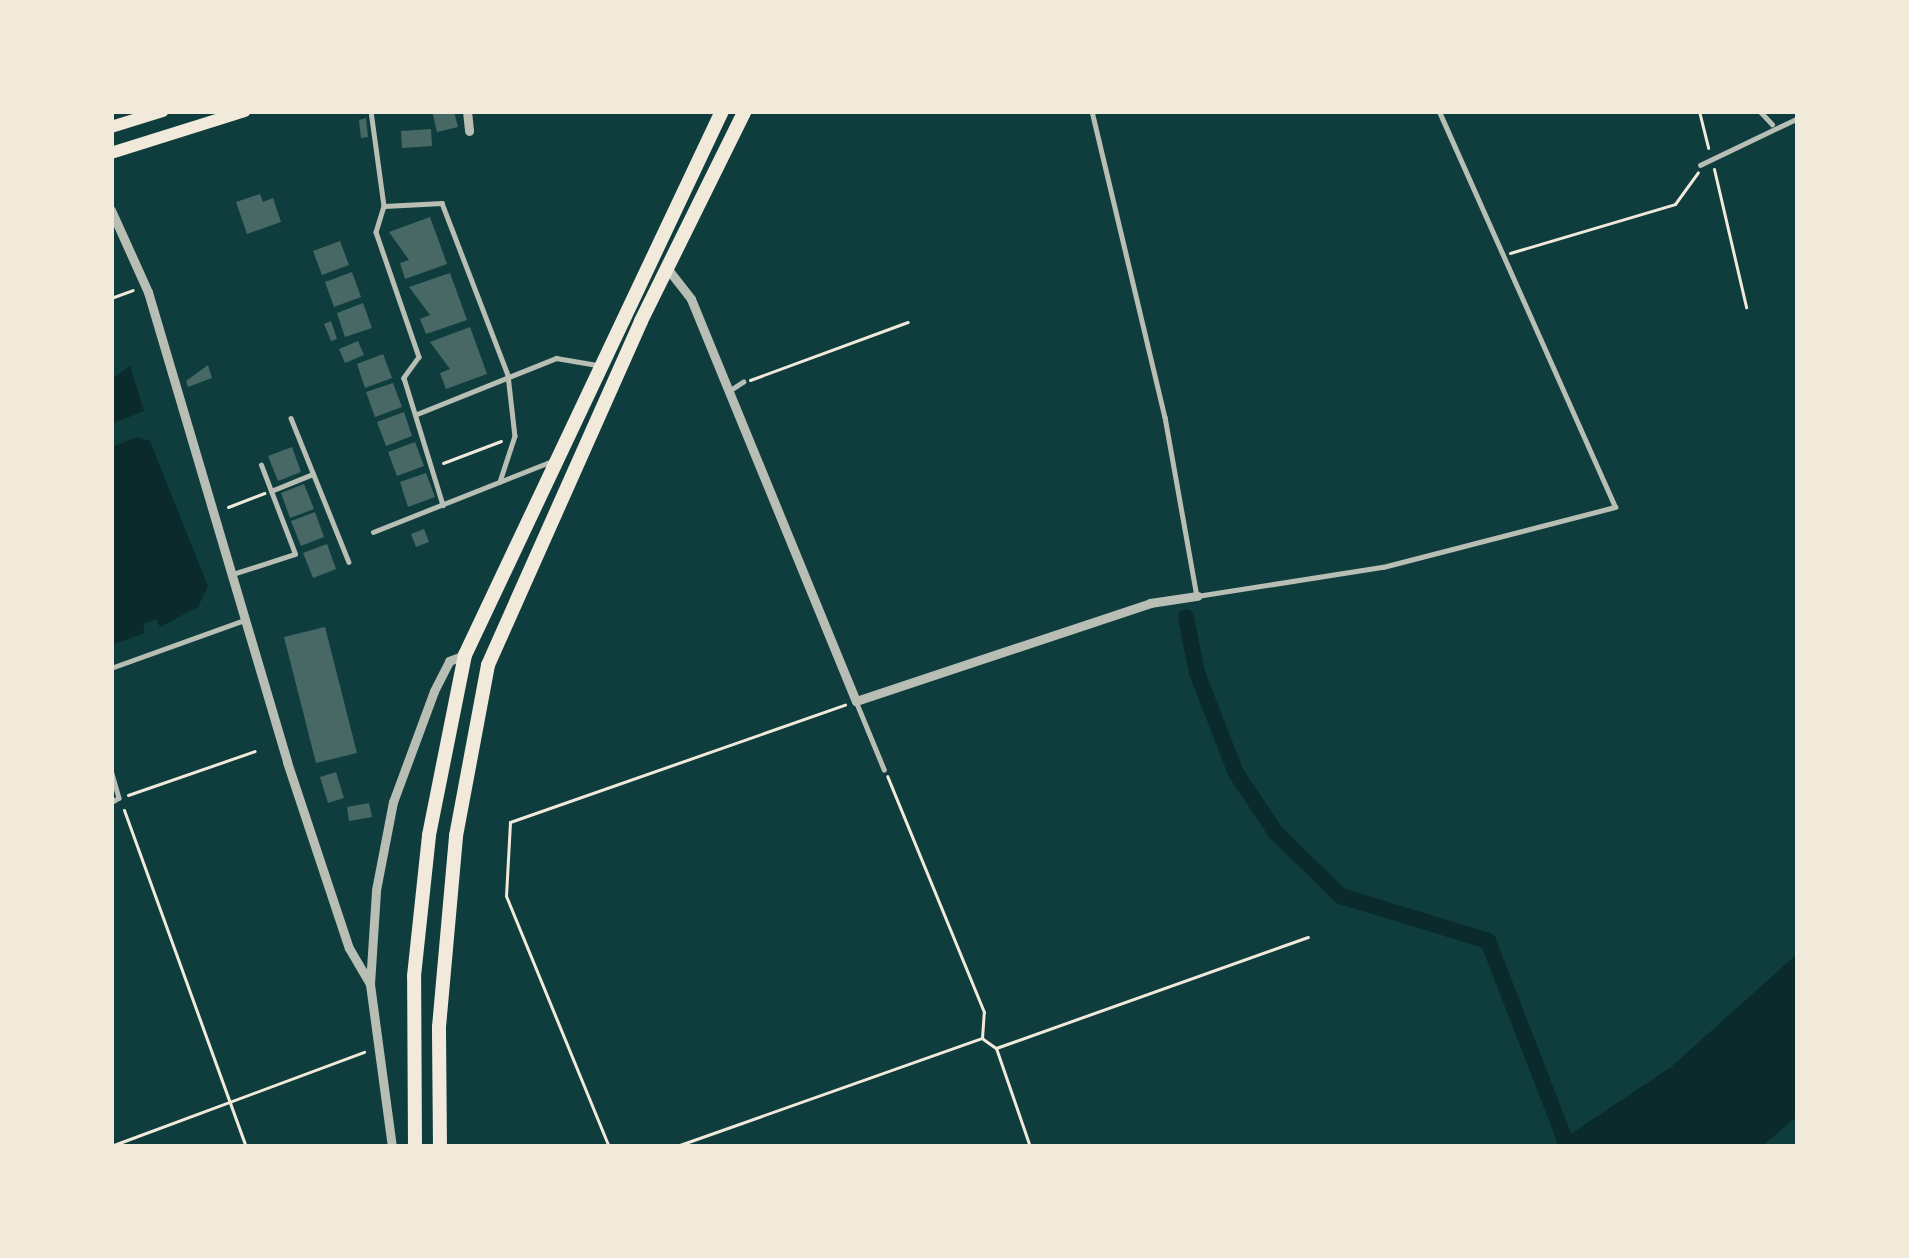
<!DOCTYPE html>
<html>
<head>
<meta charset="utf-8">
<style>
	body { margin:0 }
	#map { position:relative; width:1909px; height:1258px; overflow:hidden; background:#0f3d3e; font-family:"Asap Condensed",sans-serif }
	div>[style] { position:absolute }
	.water>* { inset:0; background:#0a2a2b }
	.canal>* { height:16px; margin:-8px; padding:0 8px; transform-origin:8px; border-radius:8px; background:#0a2a2b }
	.building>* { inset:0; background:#486865 }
	.path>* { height:3px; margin:-1.5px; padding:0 1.5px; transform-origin:1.5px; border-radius:1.5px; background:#f1e9da }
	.service>* { height:4.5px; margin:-2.25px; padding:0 2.25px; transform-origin:2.25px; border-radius:2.25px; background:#b8beb3 }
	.minor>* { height:9px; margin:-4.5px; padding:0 4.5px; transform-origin:4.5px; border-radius:4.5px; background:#b8beb3 }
	.secondary>* { height:12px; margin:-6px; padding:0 6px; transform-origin:6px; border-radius:6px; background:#f1e9da }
	.primary>* { height:14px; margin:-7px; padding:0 7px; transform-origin:7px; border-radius:7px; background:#f1e9da }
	span { translate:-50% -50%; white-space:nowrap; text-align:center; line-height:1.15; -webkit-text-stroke:9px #f1e9da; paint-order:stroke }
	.frame { position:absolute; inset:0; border:114px solid #f1e9da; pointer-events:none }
</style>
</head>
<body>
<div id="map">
	<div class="water">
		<div style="clip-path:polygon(130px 366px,144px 411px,111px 424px,111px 380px)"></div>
		<div style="clip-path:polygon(138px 437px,150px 441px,208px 586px,198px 607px,160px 627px,156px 619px,143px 624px,145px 633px,111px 645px,111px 447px)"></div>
		<div style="clip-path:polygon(1798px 953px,1798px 1116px,1761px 1147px,1551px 1147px,1671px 1067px)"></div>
	</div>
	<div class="canal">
		<div style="left:1186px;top:617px;width:57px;rotate:78.9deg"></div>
		<div style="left:1197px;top:673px;width:107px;rotate:68.7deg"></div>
		<div style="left:1236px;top:773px;width:72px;rotate:56.3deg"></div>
		<div style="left:1276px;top:833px;width:91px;rotate:44.1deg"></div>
		<div style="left:1341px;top:896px;width:154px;rotate:17deg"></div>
		<div style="left:1488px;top:941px;width:221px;rotate:68.8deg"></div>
	</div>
	<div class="building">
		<div style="clip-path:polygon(432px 111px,454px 111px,458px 127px,437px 132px)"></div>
		<div style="clip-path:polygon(366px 118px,368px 137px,361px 138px,359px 120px)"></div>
		<div style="clip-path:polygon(431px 129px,432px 146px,402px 148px,401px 131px)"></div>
		<div style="clip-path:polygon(260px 194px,263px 202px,273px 198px,281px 222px,247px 234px,236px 202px)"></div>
		<div style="clip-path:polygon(430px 217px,447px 264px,405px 279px,400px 263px,409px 260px,389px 232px)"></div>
		<div style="clip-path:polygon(340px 241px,349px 265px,322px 275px,313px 251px)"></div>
		<div style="clip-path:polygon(352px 272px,361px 297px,334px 307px,325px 282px)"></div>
		<div style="clip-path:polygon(450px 273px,467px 320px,426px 334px,420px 319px,430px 315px,409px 287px)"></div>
		<div style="clip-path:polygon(363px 303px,372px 328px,345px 337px,337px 313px)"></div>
		<div style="clip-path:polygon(331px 321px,337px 339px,331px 341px,324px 324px)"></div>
		<div style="clip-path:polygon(470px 327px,487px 374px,446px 389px,440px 373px,450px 369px,430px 342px)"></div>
		<div style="clip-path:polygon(358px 341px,364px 355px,345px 363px,339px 349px)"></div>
		<div style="clip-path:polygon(383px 354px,392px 378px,365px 388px,357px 364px)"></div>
		<div style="clip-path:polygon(208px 365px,212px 378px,188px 387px,186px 381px)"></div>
		<div style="clip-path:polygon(393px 383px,402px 407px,375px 417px,366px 392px)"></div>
		<div style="clip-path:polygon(404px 412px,412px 436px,386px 446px,377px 422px)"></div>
		<div style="clip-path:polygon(415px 442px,424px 466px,397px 476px,388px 452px)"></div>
		<div style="clip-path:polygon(292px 447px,301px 472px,278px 481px,268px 456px)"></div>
		<div style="clip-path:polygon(426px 473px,435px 497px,408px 507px,400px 482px)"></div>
		<div style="clip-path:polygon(304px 484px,314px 509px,290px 518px,281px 493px)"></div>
		<div style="clip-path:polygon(315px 512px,324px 537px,301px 546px,291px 521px)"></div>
		<div style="clip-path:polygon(424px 529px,429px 542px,416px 547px,411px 534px)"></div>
		<div style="clip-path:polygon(327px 544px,336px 569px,313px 578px,303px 553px)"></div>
		<div style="clip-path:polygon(325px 627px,357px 753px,316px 763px,284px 637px)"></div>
		<div style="clip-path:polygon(336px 772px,344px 798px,328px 803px,320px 777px)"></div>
		<div style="clip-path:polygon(369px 803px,372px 817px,349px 821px,347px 807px)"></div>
	</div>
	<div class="path">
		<div style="left:1699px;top:111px;width:38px;rotate:76deg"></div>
		<div style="left:1714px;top:169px;width:142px;rotate:76.9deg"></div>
		<div style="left:1510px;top:253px;width:172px;rotate:-16.5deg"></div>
		<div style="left:1675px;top:204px;width:39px;rotate:-54deg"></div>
		<div style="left:111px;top:298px;width:23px;rotate:-20deg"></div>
		<div style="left:750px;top:380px;width:168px;rotate:-20.2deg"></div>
		<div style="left:443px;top:463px;width:62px;rotate:-20.8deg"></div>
		<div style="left:228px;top:507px;width:39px;rotate:-21deg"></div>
		<div style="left:128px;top:795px;width:134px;rotate:-19.1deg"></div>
		<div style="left:124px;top:810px;width:358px;rotate:70.1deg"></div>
		<div style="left:983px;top:1039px;width:16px;rotate:35deg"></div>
		<div style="left:996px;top:1048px;width:105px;rotate:71deg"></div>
		<div style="left:996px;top:1048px;width:331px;rotate:-19.6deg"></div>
		<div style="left:111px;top:1146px;width:270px;rotate:-20.4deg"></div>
		<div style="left:609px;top:1147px;width:271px;rotate:-112.3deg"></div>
		<div style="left:506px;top:896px;width:74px;rotate:-86.9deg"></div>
		<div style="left:510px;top:822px;width:355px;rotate:-19.3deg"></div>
		<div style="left:674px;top:1147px;width:327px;rotate:-19.5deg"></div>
		<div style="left:982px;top:1038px;width:26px;rotate:-86deg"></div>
		<div style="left:984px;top:1012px;width:255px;rotate:-112.3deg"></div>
	</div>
	<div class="service">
		<div style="left:371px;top:111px;width:96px;rotate:82.2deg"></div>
		<div style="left:384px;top:206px;width:27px;rotate:107deg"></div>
		<div style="left:376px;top:232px;width:132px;rotate:71deg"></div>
		<div style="left:419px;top:357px;width:26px;rotate:126deg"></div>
		<div style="left:404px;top:378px;width:133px;rotate:72.9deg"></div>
		<div style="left:1092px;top:111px;width:315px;rotate:76.6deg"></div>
		<div style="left:1165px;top:417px;width:182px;rotate:79.9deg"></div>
		<div style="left:1197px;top:596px;width:188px;rotate:-8.9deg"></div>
		<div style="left:1383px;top:567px;width:240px;rotate:-14.5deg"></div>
		<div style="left:1615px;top:507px;width:433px;rotate:-114deg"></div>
		<div style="left:1760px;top:111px;width:18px;rotate:47deg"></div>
		<div style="left:1700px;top:165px;width:109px;rotate:-25.6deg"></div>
		<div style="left:384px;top:206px;width:58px;rotate:-3deg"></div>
		<div style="left:442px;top:203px;width:184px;rotate:69deg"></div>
		<div style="left:508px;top:375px;width:61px;rotate:83.5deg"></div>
		<div style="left:515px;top:436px;width:48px;rotate:108.1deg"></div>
		<div style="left:729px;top:391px;width:17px;rotate:-33deg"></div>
		<div style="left:417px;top:414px;width:150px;rotate:-21.9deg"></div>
		<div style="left:556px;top:358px;width:43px;rotate:9.5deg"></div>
		<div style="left:291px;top:418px;width:155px;rotate:68.1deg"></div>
		<div style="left:271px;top:491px;width:45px;rotate:-22deg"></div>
		<div style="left:373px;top:532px;width:193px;rotate:-21.6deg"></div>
		<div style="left:230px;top:575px;width:68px;rotate:-17.9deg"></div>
		<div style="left:295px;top:554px;width:95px;rotate:-110.9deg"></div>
		<div style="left:111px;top:668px;width:141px;rotate:-19.8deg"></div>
		<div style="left:856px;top:701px;width:74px;rotate:67.6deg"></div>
		<div style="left:111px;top:770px;width:29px;rotate:74deg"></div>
		<div style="left:119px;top:798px;width:9px;rotate:148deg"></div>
	</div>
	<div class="minor">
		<div style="left:467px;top:111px;width:20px;rotate:84deg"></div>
		<div style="left:111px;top:210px;width:90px;rotate:65.7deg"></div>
		<div style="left:148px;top:292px;width:490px;rotate:73.5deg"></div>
		<div style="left:287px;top:762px;width:196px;rotate:71.6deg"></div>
		<div style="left:349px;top:948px;width:42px;rotate:59.7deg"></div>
		<div style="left:667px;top:268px;width:39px;rotate:52deg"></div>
		<div style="left:691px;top:299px;width:435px;rotate:67.7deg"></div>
		<div style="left:856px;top:701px;width:310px;rotate:-18.4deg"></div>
		<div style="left:1150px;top:603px;width:48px;rotate:-8.5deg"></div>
		<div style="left:392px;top:1147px;width:164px;rotate:-97.7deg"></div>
		<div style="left:370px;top:984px;width:94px;rotate:-86.3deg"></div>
		<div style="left:376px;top:890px;width:90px;rotate:-79.1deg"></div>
		<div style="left:393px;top:802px;width:118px;rotate:-69.7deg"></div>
		<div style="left:434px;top:691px;width:34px;rotate:-63deg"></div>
		<div style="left:449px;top:661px;width:17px;rotate:-21deg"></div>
	</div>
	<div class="secondary">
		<div style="left:111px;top:127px;width:54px;rotate:-17.1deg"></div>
		<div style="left:111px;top:153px;width:140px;rotate:-17.4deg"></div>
	</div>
	<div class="primary">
		<div style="left:415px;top:1147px;width:171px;rotate:-90.3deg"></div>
		<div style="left:414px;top:976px;width:142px;rotate:-83.9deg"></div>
		<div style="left:429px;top:835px;width:184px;rotate:-78.7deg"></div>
		<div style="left:465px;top:655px;width:602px;rotate:-64.71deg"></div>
		<div style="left:440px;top:1147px;width:120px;rotate:-90.5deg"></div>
		<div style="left:439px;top:1027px;width:192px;rotate:-84.9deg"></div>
		<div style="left:456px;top:836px;width:174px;rotate:-79.4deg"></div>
		<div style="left:488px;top:665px;width:376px;rotate:-66deg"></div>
		<div style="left:641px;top:321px;width:234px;rotate:-63.7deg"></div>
	</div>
	<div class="frame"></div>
</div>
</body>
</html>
